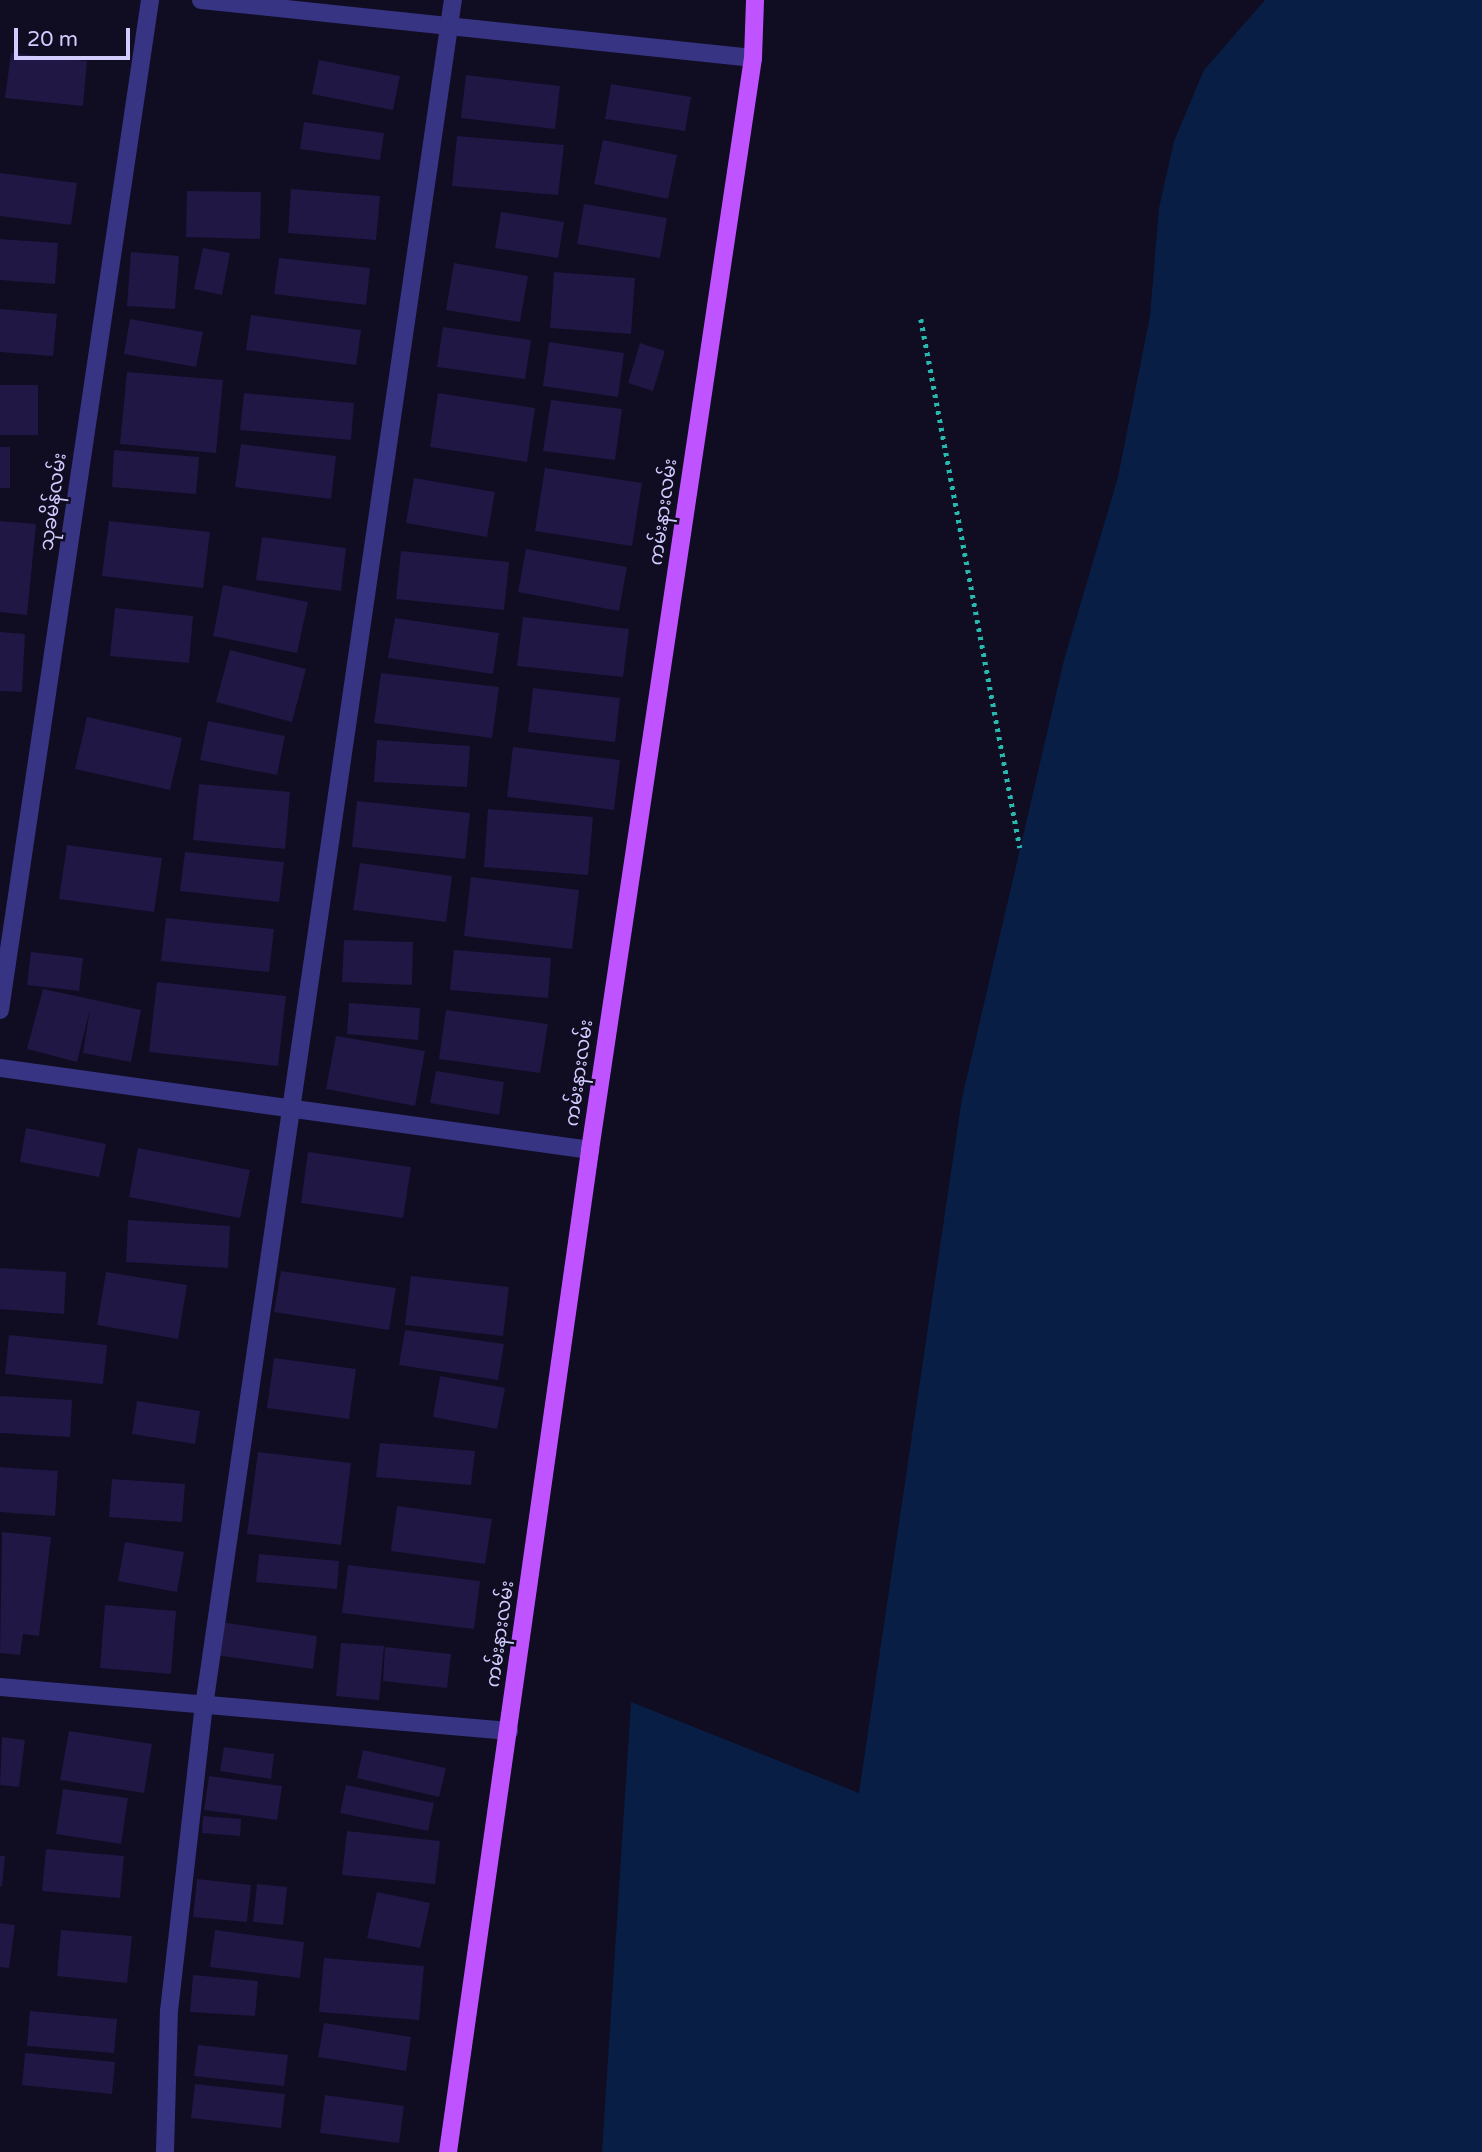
<!DOCTYPE html>
<html>
<head>
<meta charset="utf-8">
<style>
	body { margin:0 }
	#map { position:relative; width:1482px; height:2152px; overflow:hidden; background:#100c22; font-family:"Varela Round","Noto Sans Myanmar",sans-serif }
	div>[style] { position:absolute }
	.water>* { inset:0; background:#081e44 }
	.building>* { inset:0; background:#201744 }
	.path>* { height:4.5px; margin-top:-2.25px; transform-origin:0; background:repeating-linear-gradient(90deg,#27b9b0 0 3.5px,transparent 0 8.5px) }
	.minor>* { height:18px; margin:-9px; padding:0 9px; transform-origin:9px; border-radius:9px; background:#373483 }
	.major>* { height:18px; margin:-9px; padding:0 9px; transform-origin:9px; border-radius:9px; background:#bf53ff }
	span { translate:-50% -50%; white-space:nowrap; text-align:center; line-height:1.15; -webkit-text-stroke:5px #100c22; paint-order:stroke }
	.street-label { font-size:19px; color:#d2ccff }
	.scale { position:absolute; left:14px; top:28px; width:116px; height:32px; box-sizing:border-box; border:4px solid #d2ccff; border-top:0; padding-left:9px; font-size:21px; line-height:24px; white-space:nowrap; color:#d2ccff; -webkit-text-stroke:5px #100c22; paint-order:stroke }
</style>
</head>
<body>
<div id="map">
	<div class="water">
		<div style="clip-path:polygon(1265px 0,1482px 0,1482px 2152px,602px 2152px,631px 1702px,859px 1793px,962px 1098px,1064px 660px,1118px 477px,1150px 316px,1159px 208px,1174px 141px,1204px 70px)"></div>
	</div>
	<div class="building">
		<div style="clip-path:polygon(11px 53px,87px 61px,83px 106px,5px 98px)"></div>
		<div style="clip-path:polygon(319px 60px,400px 76px,393px 110px,312px 94px)"></div>
		<div style="clip-path:polygon(466px 75px,560px 86px,555px 129px,461px 118px)"></div>
		<div style="clip-path:polygon(611px 84px,691px 97px,685px 131px,605px 119px)"></div>
		<div style="clip-path:polygon(304px 122px,384px 133px,380px 160px,300px 149px)"></div>
		<div style="clip-path:polygon(457px 136px,564px 145px,558px 195px,452px 186px)"></div>
		<div style="clip-path:polygon(603px 140px,677px 155px,668px 199px,594px 184px)"></div>
		<div style="clip-path:polygon(0 173px,77px 183px,71px 225px,0 216px)"></div>
		<div style="clip-path:polygon(291px 189px,380px 196px,376px 240px,288px 233px)"></div>
		<div style="clip-path:polygon(187px 191px,261px 192px,260px 239px,186px 237px)"></div>
		<div style="clip-path:polygon(584px 204px,667px 218px,660px 258px,577px 244px)"></div>
		<div style="clip-path:polygon(501px 212px,564px 222px,558px 258px,495px 248px)"></div>
		<div style="clip-path:polygon(0 239px,58px 243px,55px 284px,0 280px)"></div>
		<div style="clip-path:polygon(203px 248px,230px 253px,222px 295px,194px 289px)"></div>
		<div style="clip-path:polygon(131px 252px,179px 256px,175px 309px,127px 306px)"></div>
		<div style="clip-path:polygon(279px 258px,370px 268px,366px 305px,274px 294px)"></div>
		<div style="clip-path:polygon(454px 263px,528px 276px,520px 322px,446px 310px)"></div>
		<div style="clip-path:polygon(554px 272px,635px 278px,631px 334px,550px 328px)"></div>
		<div style="clip-path:polygon(0 309px,57px 314px,53px 356px,0 352px)"></div>
		<div style="clip-path:polygon(251px 315px,361px 330px,356px 365px,246px 350px)"></div>
		<div style="clip-path:polygon(130px 319px,203px 332px,196px 367px,124px 354px)"></div>
		<div style="clip-path:polygon(443px 327px,531px 340px,525px 379px,437px 367px)"></div>
		<div style="clip-path:polygon(549px 342px,624px 353px,618px 397px,543px 386px)"></div>
		<div style="clip-path:polygon(640px 343px,665px 351px,653px 391px,628px 383px)"></div>
		<div style="clip-path:polygon(127px 372px,223px 380px,216px 453px,120px 444px)"></div>
		<div style="clip-path:polygon(0 385px,38px 385px,38px 435px,0 435px)"></div>
		<div style="clip-path:polygon(244px 393px,354px 403px,351px 440px,240px 430px)"></div>
		<div style="clip-path:polygon(438px 393px,535px 408px,527px 462px,430px 447px)"></div>
		<div style="clip-path:polygon(551px 400px,622px 409px,615px 460px,543px 451px)"></div>
		<div style="clip-path:polygon(241px 444px,336px 456px,331px 499px,235px 487px)"></div>
		<div style="clip-path:polygon(0 447px,10px 447px,10px 488px,0 488px)"></div>
		<div style="clip-path:polygon(114px 450px,199px 457px,196px 494px,112px 487px)"></div>
		<div style="clip-path:polygon(545px 468px,642px 483px,632px 546px,535px 531px)"></div>
		<div style="clip-path:polygon(414px 478px,495px 492px,487px 537px,406px 523px)"></div>
		<div style="clip-path:polygon(0 521px,36px 524px,27px 615px,0 612px)"></div>
		<div style="clip-path:polygon(109px 521px,210px 532px,203px 588px,102px 576px)"></div>
		<div style="clip-path:polygon(262px 537px,346px 548px,341px 591px,256px 580px)"></div>
		<div style="clip-path:polygon(526px 549px,627px 567px,619px 611px,518px 592px)"></div>
		<div style="clip-path:polygon(401px 551px,509px 562px,504px 610px,396px 599px)"></div>
		<div style="clip-path:polygon(223px 585px,308px 602px,297px 653px,213px 636px)"></div>
		<div style="clip-path:polygon(115px 608px,193px 616px,189px 663px,110px 656px)"></div>
		<div style="clip-path:polygon(523px 617px,629px 629px,623px 677px,517px 666px)"></div>
		<div style="clip-path:polygon(395px 618px,499px 633px,493px 674px,388px 658px)"></div>
		<div style="clip-path:polygon(0 632px,25px 634px,22px 692px,0 691px)"></div>
		<div style="clip-path:polygon(230px 650px,306px 669px,292px 722px,216px 702px)"></div>
		<div style="clip-path:polygon(381px 673px,499px 687px,492px 738px,374px 723px)"></div>
		<div style="clip-path:polygon(533px 688px,620px 698px,615px 742px,528px 732px)"></div>
		<div style="clip-path:polygon(87px 717px,182px 738px,170px 790px,75px 769px)"></div>
		<div style="clip-path:polygon(208px 721px,285px 736px,277px 775px,200px 760px)"></div>
		<div style="clip-path:polygon(377px 740px,470px 746px,467px 787px,374px 782px)"></div>
		<div style="clip-path:polygon(513px 747px,620px 760px,614px 810px,507px 797px)"></div>
		<div style="clip-path:polygon(199px 784px,290px 792px,285px 849px,193px 840px)"></div>
		<div style="clip-path:polygon(357px 801px,470px 813px,465px 859px,352px 847px)"></div>
		<div style="clip-path:polygon(488px 809px,593px 817px,588px 875px,484px 867px)"></div>
		<div style="clip-path:polygon(67px 845px,162px 858px,154px 912px,59px 899px)"></div>
		<div style="clip-path:polygon(185px 852px,284px 862px,279px 902px,180px 891px)"></div>
		<div style="clip-path:polygon(360px 863px,452px 876px,446px 922px,353px 910px)"></div>
		<div style="clip-path:polygon(471px 877px,579px 890px,572px 949px,464px 936px)"></div>
		<div style="clip-path:polygon(166px 918px,274px 929px,269px 972px,161px 961px)"></div>
		<div style="clip-path:polygon(344px 940px,413px 942px,412px 985px,342px 982px)"></div>
		<div style="clip-path:polygon(454px 950px,551px 958px,548px 998px,450px 990px)"></div>
		<div style="clip-path:polygon(31px 952px,83px 958px,79px 991px,27px 985px)"></div>
		<div style="clip-path:polygon(157px 982px,286px 996px,278px 1066px,149px 1052px)"></div>
		<div style="clip-path:polygon(43px 989px,141px 1010px,131px 1062px,83px 1053px,90px 1009px,77px 1062px,27px 1049px)"></div>
		<div style="clip-path:polygon(349px 1003px,420px 1008px,418px 1040px,347px 1034px)"></div>
		<div style="clip-path:polygon(446px 1010px,548px 1024px,540px 1073px,439px 1059px)"></div>
		<div style="clip-path:polygon(336px 1036px,425px 1051px,415px 1106px,326px 1089px)"></div>
		<div style="clip-path:polygon(436px 1071px,504px 1082px,499px 1115px,430px 1103px)"></div>
		<div style="clip-path:polygon(26px 1128px,106px 1144px,99px 1177px,20px 1162px)"></div>
		<div style="clip-path:polygon(138px 1148px,250px 1170px,240px 1218px,129px 1197px)"></div>
		<div style="clip-path:polygon(308px 1152px,411px 1167px,403px 1218px,301px 1203px)"></div>
		<div style="clip-path:polygon(128px 1220px,230px 1226px,228px 1268px,126px 1262px)"></div>
		<div style="clip-path:polygon(0 1268px,66px 1272px,64px 1314px,0 1309px)"></div>
		<div style="clip-path:polygon(281px 1271px,396px 1288px,389px 1330px,274px 1312px)"></div>
		<div style="clip-path:polygon(106px 1272px,187px 1285px,178px 1339px,97px 1325px)"></div>
		<div style="clip-path:polygon(411px 1276px,509px 1287px,503px 1336px,405px 1325px)"></div>
		<div style="clip-path:polygon(405px 1330px,504px 1344px,498px 1380px,399px 1365px)"></div>
		<div style="clip-path:polygon(9px 1335px,107px 1345px,103px 1384px,5px 1374px)"></div>
		<div style="clip-path:polygon(274px 1358px,356px 1369px,349px 1419px,267px 1408px)"></div>
		<div style="clip-path:polygon(440px 1376px,505px 1388px,497px 1429px,433px 1417px)"></div>
		<div style="clip-path:polygon(0 1396px,72px 1400px,70px 1437px,0 1433px)"></div>
		<div style="clip-path:polygon(137px 1401px,200px 1411px,195px 1444px,132px 1434px)"></div>
		<div style="clip-path:polygon(380px 1443px,475px 1451px,471px 1485px,376px 1477px)"></div>
		<div style="clip-path:polygon(258px 1452px,351px 1463px,341px 1545px,247px 1534px)"></div>
		<div style="clip-path:polygon(0 1467px,58px 1471px,55px 1516px,0 1512px)"></div>
		<div style="clip-path:polygon(112px 1479px,185px 1484px,182px 1522px,109px 1517px)"></div>
		<div style="clip-path:polygon(397px 1506px,492px 1519px,485px 1564px,391px 1551px)"></div>
		<div style="clip-path:polygon(2px 1532px,51px 1537px,39px 1636px,23px 1634px,20px 1655px,0 1653px)"></div>
		<div style="clip-path:polygon(125px 1542px,184px 1552px,177px 1592px,118px 1581px)"></div>
		<div style="clip-path:polygon(259px 1554px,339px 1561px,337px 1589px,256px 1582px)"></div>
		<div style="clip-path:polygon(348px 1565px,480px 1581px,474px 1629px,342px 1613px)"></div>
		<div style="clip-path:polygon(105px 1605px,176px 1611px,171px 1674px,100px 1668px)"></div>
		<div style="clip-path:polygon(220px 1622px,317px 1636px,313px 1669px,215px 1655px)"></div>
		<div style="clip-path:polygon(341px 1643px,384px 1646px,379px 1700px,336px 1696px)"></div>
		<div style="clip-path:polygon(385px 1647px,451px 1654px,447px 1688px,383px 1681px)"></div>
		<div style="clip-path:polygon(69px 1731px,152px 1744px,144px 1793px,60px 1780px)"></div>
		<div style="clip-path:polygon(2px 1737px,25px 1740px,19px 1787px,0 1785px)"></div>
		<div style="clip-path:polygon(224px 1747px,274px 1754px,271px 1779px,220px 1771px)"></div>
		<div style="clip-path:polygon(363px 1750px,446px 1768px,439px 1797px,357px 1778px)"></div>
		<div style="clip-path:polygon(209px 1776px,282px 1786px,277px 1820px,204px 1810px)"></div>
		<div style="clip-path:polygon(346px 1785px,434px 1803px,428px 1831px,340px 1813px)"></div>
		<div style="clip-path:polygon(63px 1789px,128px 1798px,121px 1844px,56px 1834px)"></div>
		<div style="clip-path:polygon(203px 1816px,241px 1819px,240px 1836px,202px 1833px)"></div>
		<div style="clip-path:polygon(347px 1831px,440px 1841px,435px 1884px,342px 1875px)"></div>
		<div style="clip-path:polygon(46px 1849px,124px 1856px,120px 1898px,42px 1891px)"></div>
		<div style="clip-path:polygon(0 1856px,5px 1856px,2px 1886px,0 1886px)"></div>
		<div style="clip-path:polygon(197px 1879px,251px 1885px,247px 1922px,193px 1917px)"></div>
		<div style="clip-path:polygon(257px 1884px,287px 1887px,283px 1925px,253px 1922px)"></div>
		<div style="clip-path:polygon(377px 1892px,430px 1903px,420px 1948px,367px 1938px)"></div>
		<div style="clip-path:polygon(0 1923px,15px 1925px,9px 1968px,0 1967px)"></div>
		<div style="clip-path:polygon(61px 1930px,132px 1936px,127px 1983px,57px 1976px)"></div>
		<div style="clip-path:polygon(215px 1930px,304px 1942px,300px 1978px,210px 1967px)"></div>
		<div style="clip-path:polygon(324px 1958px,424px 1966px,419px 2020px,319px 2012px)"></div>
		<div style="clip-path:polygon(193px 1975px,258px 1981px,255px 2016px,190px 2012px)"></div>
		<div style="clip-path:polygon(30px 2011px,117px 2019px,114px 2053px,27px 2046px)"></div>
		<div style="clip-path:polygon(324px 2023px,411px 2037px,406px 2071px,318px 2057px)"></div>
		<div style="clip-path:polygon(198px 2045px,288px 2055px,284px 2086px,194px 2076px)"></div>
		<div style="clip-path:polygon(25px 2053px,115px 2062px,112px 2094px,22px 2085px)"></div>
		<div style="clip-path:polygon(195px 2084px,285px 2094px,281px 2128px,191px 2118px)"></div>
		<div style="clip-path:polygon(325px 2095px,404px 2106px,399px 2143px,320px 2133px)"></div>
	</div>
	<div class="path">
		<div style="left:921px;top:319px;width:538px;rotate:79.4deg"></div>
	</div>
	<div class="minor">
		<div style="left:201px;top:0;width:555px;rotate:6deg"></div>
		<div style="left:0;top:1010px;width:1021px;rotate:-81.55deg"></div>
		<div style="left:0;top:1068px;width:596px;rotate:7.91deg"></div>
		<div style="left:0;top:1687px;width:511px;rotate:4.94deg"></div>
		<div style="left:165px;top:2152px;width:141px;rotate:-88.4deg"></div>
		<div style="left:169px;top:2011px;width:307px;rotate:-83.5deg"></div>
		<div style="left:204px;top:1706px;width:1724px;rotate:-81.7deg"></div>
	</div>
	<div class="major">
		<div style="left:448px;top:2152px;width:1012px;rotate:-81.93deg"></div>
		<div style="left:590px;top:1150px;width:1104px;rotate:-81.51deg"></div>
		<div style="left:753px;top:58px;width:58px;rotate:-88deg"></div>
	</div>
	<div class="street-label">
		<span style="left:54px;top:502px;rotate:-82deg">သုခမိန်လမ်း</span>
		<span style="left:664px;top:512px;rotate:-82deg">ကမ်းနားလမ်း</span>
		<span style="left:580px;top:1073px;rotate:-82deg">ကမ်းနားလမ်း</span>
		<span style="left:501px;top:1634px;rotate:-82deg">ကမ်းနားလမ်း</span>
	</div>
	<div class="scale">20 m</div>
</div>
</body>
</html>
